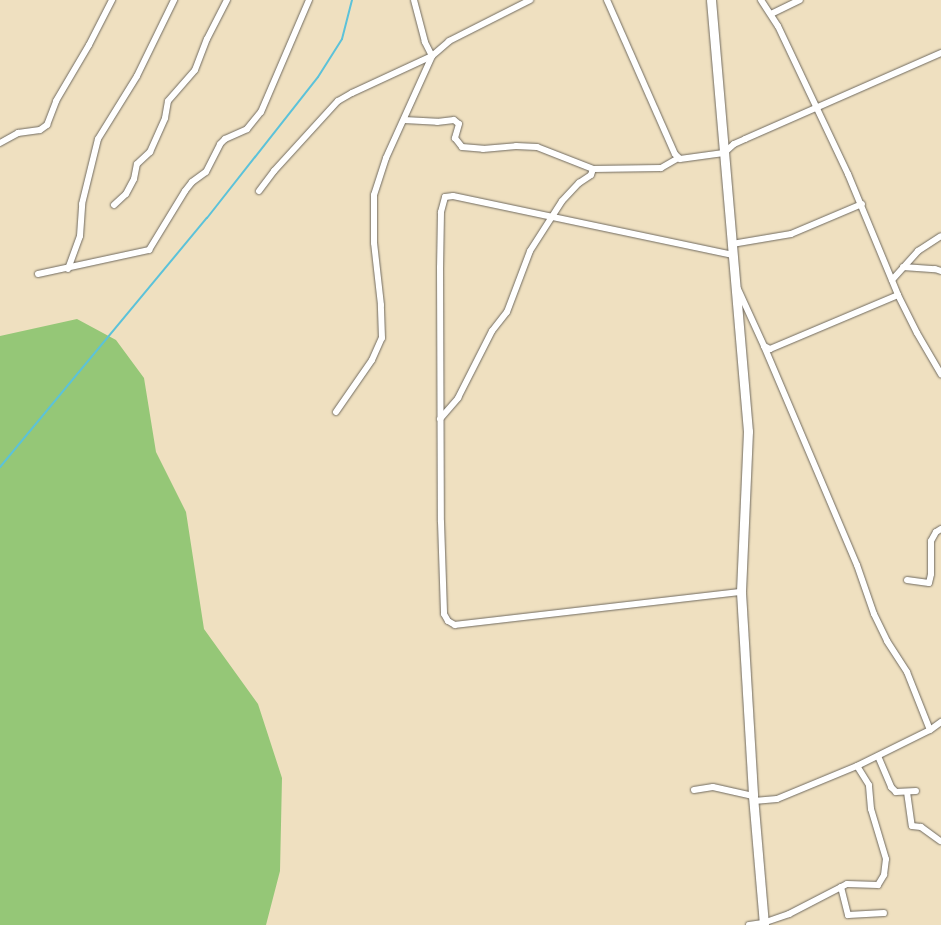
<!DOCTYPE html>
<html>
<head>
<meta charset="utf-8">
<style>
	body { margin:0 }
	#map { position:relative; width:941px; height:925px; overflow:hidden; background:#efe0c0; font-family:"Libre Bodoni",serif }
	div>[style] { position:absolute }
	.green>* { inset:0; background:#95c777 }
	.stream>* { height:2px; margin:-1px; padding:0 1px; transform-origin:1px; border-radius:1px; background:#5cc2d9 }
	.roads { filter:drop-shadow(0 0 1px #706a5f) drop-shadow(0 0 1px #706a5f) }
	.minor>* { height:6px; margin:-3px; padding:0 3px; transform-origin:3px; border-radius:3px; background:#fff }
	.tertiary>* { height:9px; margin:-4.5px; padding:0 4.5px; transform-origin:4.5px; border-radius:4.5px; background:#fff }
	span { translate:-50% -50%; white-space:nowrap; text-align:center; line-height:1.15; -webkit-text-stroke:4px #f7f3e8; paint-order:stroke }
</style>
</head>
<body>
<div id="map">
	<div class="green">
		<div style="clip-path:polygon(77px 319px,116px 340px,144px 378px,156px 452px,186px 512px,204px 629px,258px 704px,282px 778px,280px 871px,266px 925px,0 925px,0 336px)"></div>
	</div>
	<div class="stream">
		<div style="left:0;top:467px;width:324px;rotate:-50.3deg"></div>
		<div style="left:207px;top:218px;width:179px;rotate:-51.8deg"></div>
		<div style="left:318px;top:77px;width:45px;rotate:-57.7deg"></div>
		<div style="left:342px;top:39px;width:40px;rotate:-75.6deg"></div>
	</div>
	<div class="roads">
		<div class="minor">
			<div style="left:607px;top:0;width:168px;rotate:66.2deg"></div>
			<div style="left:675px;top:154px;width:7px;rotate:45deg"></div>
			<div style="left:680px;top:159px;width:44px;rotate:-7.8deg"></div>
			<div style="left:724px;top:153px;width:13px;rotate:-42deg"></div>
			<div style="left:734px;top:144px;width:12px;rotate:-24deg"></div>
			<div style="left:745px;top:139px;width:214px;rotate:-23.7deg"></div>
			<div style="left:761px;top:0;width:31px;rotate:57deg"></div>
			<div style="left:778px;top:26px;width:164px;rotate:64.7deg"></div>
			<div style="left:848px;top:174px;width:131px;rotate:67.5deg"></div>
			<div style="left:898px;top:295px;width:42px;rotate:63.4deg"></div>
			<div style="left:917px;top:333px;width:48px;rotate:59.7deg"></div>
			<div style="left:771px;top:14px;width:32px;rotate:-26deg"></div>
			<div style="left:404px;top:120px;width:33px;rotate:3deg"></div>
			<div style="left:437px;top:122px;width:17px;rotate:-7deg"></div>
			<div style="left:454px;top:120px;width:6px;rotate:39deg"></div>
			<div style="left:459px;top:124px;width:15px;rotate:106deg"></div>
			<div style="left:455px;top:138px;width:11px;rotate:52deg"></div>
			<div style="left:462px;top:147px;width:21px;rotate:5deg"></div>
			<div style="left:483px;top:149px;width:33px;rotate:-5deg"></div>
			<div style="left:516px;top:146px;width:21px;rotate:3deg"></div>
			<div style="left:537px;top:147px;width:60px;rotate:21.4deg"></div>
			<div style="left:593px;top:169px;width:68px;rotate:-0.8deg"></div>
			<div style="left:661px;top:168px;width:20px;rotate:-30deg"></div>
			<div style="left:0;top:143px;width:21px;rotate:-29deg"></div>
			<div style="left:18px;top:133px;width:22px;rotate:-8deg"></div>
			<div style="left:40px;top:130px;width:9px;rotate:-36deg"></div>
			<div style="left:47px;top:125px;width:26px;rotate:-69deg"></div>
			<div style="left:56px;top:101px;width:65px;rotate:-59.5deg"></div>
			<div style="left:89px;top:45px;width:51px;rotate:-62.9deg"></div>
			<div style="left:259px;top:191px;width:25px;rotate:-53deg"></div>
			<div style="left:274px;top:171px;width:95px;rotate:-47.6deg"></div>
			<div style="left:338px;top:101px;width:16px;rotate:-30deg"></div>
			<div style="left:352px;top:93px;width:88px;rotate:-24.8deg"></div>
			<div style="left:432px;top:56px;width:16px;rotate:-117deg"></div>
			<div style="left:425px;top:42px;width:43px;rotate:-104.7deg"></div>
			<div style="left:114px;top:205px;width:16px;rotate:-43deg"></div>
			<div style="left:126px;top:194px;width:17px;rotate:-62deg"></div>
			<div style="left:134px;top:179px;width:15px;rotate:-79deg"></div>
			<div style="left:137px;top:164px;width:18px;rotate:-43deg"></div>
			<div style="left:150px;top:152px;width:37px;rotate:-66deg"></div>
			<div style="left:165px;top:118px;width:17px;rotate:-80deg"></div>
			<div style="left:168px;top:101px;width:41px;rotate:-48.9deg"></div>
			<div style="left:195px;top:70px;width:33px;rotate:-69deg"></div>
			<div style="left:207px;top:39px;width:44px;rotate:-62.9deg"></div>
			<div style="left:732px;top:244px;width:60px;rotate:-9.6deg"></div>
			<div style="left:791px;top:234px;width:77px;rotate:-22.9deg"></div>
			<div style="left:733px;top:255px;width:286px;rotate:-168.1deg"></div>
			<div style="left:453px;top:196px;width:8px;rotate:173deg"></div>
			<div style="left:445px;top:197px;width:16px;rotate:105deg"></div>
			<div style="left:441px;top:212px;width:55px;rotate:91deg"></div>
			<div style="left:440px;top:267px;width:255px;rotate:89.8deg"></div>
			<div style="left:441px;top:522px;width:92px;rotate:88.1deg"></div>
			<div style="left:444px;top:614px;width:8px;rotate:60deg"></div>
			<div style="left:448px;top:621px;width:8px;rotate:30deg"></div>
			<div style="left:455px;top:625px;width:288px;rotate:-6.6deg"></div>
			<div style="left:903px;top:267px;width:32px;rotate:4deg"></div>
			<div style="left:935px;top:269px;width:6px;rotate:18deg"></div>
			<div style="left:68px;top:269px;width:35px;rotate:-70deg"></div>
			<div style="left:80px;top:236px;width:32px;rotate:-86deg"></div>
			<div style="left:82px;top:204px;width:67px;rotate:-76.2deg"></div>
			<div style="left:98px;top:139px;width:74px;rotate:-58.2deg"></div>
			<div style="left:137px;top:76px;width:85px;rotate:-64deg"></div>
			<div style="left:38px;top:274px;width:114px;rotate:-12.2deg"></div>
			<div style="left:149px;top:250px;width:69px;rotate:-58.6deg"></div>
			<div style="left:185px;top:191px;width:11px;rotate:-52deg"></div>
			<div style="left:192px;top:182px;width:17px;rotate:-36deg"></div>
			<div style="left:206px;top:172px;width:31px;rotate:-63deg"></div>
			<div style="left:220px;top:144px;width:7px;rotate:-45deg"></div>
			<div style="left:225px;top:139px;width:24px;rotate:-24deg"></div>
			<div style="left:247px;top:129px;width:22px;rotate:-51deg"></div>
			<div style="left:261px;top:112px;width:122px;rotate:-66.8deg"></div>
			<div style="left:892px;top:280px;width:39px;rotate:-48deg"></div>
			<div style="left:918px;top:251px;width:27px;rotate:-33deg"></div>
			<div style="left:738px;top:289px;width:63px;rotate:65.5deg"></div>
			<div style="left:764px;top:346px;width:7px;rotate:27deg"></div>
			<div style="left:770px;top:349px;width:139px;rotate:-22.9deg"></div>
			<div style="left:764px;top:346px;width:238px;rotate:67deg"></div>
			<div style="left:857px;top:565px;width:52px;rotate:70.9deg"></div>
			<div style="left:874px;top:614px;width:30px;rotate:64deg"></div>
			<div style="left:887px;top:641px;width:37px;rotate:57deg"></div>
			<div style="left:907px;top:672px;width:62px;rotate:68.4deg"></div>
			<div style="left:336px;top:412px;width:63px;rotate:-55.3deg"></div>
			<div style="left:372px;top:360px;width:24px;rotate:-66deg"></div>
			<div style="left:382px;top:338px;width:33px;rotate:-92deg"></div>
			<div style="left:381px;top:305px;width:62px;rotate:-96.4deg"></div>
			<div style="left:374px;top:243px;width:48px;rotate:-90deg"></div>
			<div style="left:374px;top:195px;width:39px;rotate:-72deg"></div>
			<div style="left:386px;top:158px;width:112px;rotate:-65.7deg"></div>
			<div style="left:432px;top:56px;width:23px;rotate:-41deg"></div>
			<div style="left:449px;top:41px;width:91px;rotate:-26.8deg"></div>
			<div style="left:440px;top:419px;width:28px;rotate:-49deg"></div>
			<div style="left:458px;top:398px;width:75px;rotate:-63.1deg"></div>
			<div style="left:492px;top:331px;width:24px;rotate:-52deg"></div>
			<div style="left:507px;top:312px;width:65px;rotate:-69.3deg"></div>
			<div style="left:530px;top:251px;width:59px;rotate:-57.4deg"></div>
			<div style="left:562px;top:201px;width:25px;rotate:-47deg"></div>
			<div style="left:579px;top:183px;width:14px;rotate:-34deg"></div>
			<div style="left:591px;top:175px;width:6px;rotate:-72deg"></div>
			<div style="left:907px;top:580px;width:22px;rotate:8deg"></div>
			<div style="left:929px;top:583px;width:9px;rotate:-77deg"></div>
			<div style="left:931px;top:574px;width:33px;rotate:-90deg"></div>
			<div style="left:931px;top:541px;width:10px;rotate:-61deg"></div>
			<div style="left:936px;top:532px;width:6px;rotate:-31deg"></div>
			<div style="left:878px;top:756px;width:34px;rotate:67deg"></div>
			<div style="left:891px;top:787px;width:7px;rotate:45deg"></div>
			<div style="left:896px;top:792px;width:20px;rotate:-3deg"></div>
			<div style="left:694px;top:790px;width:19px;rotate:-9deg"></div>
			<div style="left:713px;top:787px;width:41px;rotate:12.7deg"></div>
			<div style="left:907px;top:792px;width:34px;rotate:82deg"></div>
			<div style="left:912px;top:826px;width:9px;rotate:6deg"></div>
			<div style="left:921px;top:827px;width:24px;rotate:36deg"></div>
			<div style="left:754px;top:801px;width:23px;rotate:-5deg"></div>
			<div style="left:777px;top:799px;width:87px;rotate:-22.4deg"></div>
			<div style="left:857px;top:766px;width:81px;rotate:-26.3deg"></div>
			<div style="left:930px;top:730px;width:14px;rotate:-36deg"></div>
			<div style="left:841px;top:887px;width:29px;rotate:76deg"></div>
			<div style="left:848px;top:915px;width:36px;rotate:-3deg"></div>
			<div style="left:749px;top:925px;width:14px;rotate:-8deg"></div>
			<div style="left:763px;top:923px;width:28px;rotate:-19deg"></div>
			<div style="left:789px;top:914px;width:65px;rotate:-27.3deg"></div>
			<div style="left:847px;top:884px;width:31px;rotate:2deg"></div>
			<div style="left:878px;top:885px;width:12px;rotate:-59deg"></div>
			<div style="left:884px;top:875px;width:16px;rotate:-83deg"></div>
			<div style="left:886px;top:859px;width:52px;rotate:-106.7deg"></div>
			<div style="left:871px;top:809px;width:24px;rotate:-95deg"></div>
			<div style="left:869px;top:785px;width:22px;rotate:-122deg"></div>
		</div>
		<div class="tertiary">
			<div style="left:711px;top:0;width:433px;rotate:85.1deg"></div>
			<div style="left:748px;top:431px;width:161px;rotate:92.5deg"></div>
			<div style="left:741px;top:592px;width:204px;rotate:86.6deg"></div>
			<div style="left:753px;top:796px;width:129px;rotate:85.1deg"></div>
		</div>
	</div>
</div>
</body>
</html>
